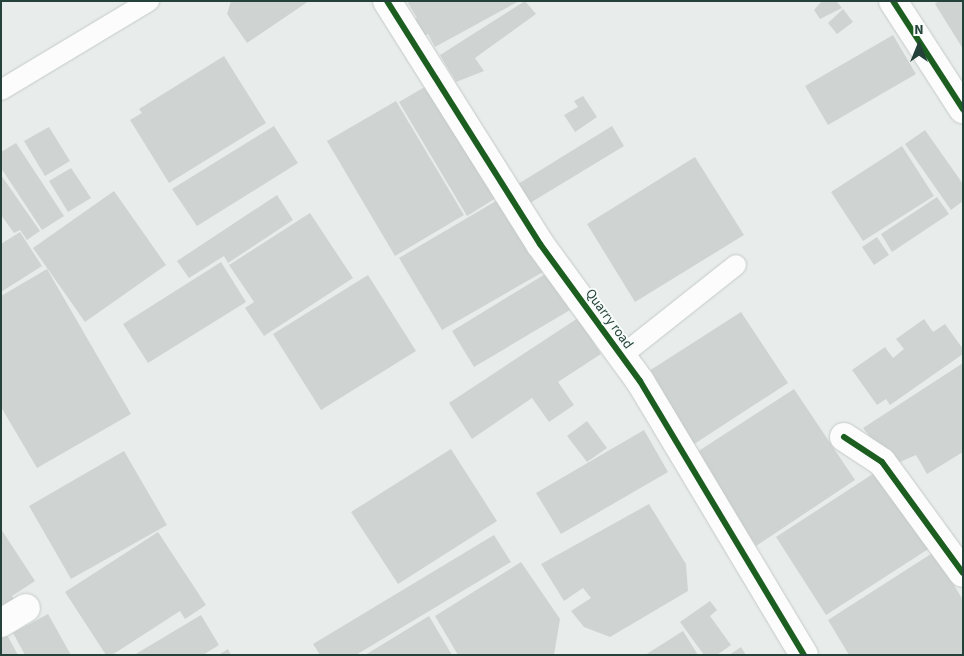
<!DOCTYPE html>
<html>
<head>
<meta charset="utf-8">
<style>
	body { margin:0 }
	#map { position:relative; width:964px; height:656px; overflow:hidden; background:#e8edeb; font-family:"Source Sans 3",sans-serif }
	div>[style] { position:absolute }
	.building>* { inset:0; background:#cfd4d2 }
	.roads { filter:drop-shadow(0 0 1px #c5cac8) drop-shadow(0 0 1px #c5cac8) }
	.lane>* { height:20px; margin:-10px; padding:0 10px; transform-origin:10px; border-radius:10px; background:#fcfcfc }
	.street>* { height:28px; margin:-14px; padding:0 14px; transform-origin:14px; border-radius:14px; background:#fcfcfc }
	.cycleway>* { height:6px; margin:-3px; padding:0 3px; transform-origin:3px; border-radius:3px; background:#1b5e20 }
	span { translate:-50% -50%; white-space:nowrap; text-align:center; line-height:1.15; -webkit-text-stroke:4px #f7fbf9; paint-order:stroke }
	.street-label { font-size:14px; color:#24423a }
	.frame { position:absolute; inset:0; border:2px solid #24423a; pointer-events:none }
	.north { position:absolute; left:894px; top:20px; width:50px; height:50px; -webkit-text-stroke:4px #f7fbf9; paint-order:stroke; rotate:0deg; font-size:14px; font-weight:700; line-height:20px; text-align:center; color:#24423a }
	.north::after { content:''; display:block; margin:auto; width:18px; height:22px; background:#24423a; clip-path:polygon(50% 0,100% 100%,50% 72%,0 100%) }
</style>
</head>
<body>
<div id="map">
	<div class="building">
		<div style="clip-path:polygon(231px 1px,309px 1px,247px 43px,227px 14px)"></div>
		<div style="clip-path:polygon(411px 1px,519px 1px,435px 47px,428px 34px,420px 38px,411px 21px,417px 18px,408px 3px)"></div>
		<div style="clip-path:polygon(525px 1px,536px 14px,475px 58px,484px 71px,456px 82px,440px 55px)"></div>
		<div style="clip-path:polygon(822px 1px,836px 1px,842px 8px,820px 19px,814px 10px)"></div>
		<div style="clip-path:polygon(938px 1px,963px 1px,963px 49px,935px 4px)"></div>
		<div style="clip-path:polygon(843px 9px,853px 22px,837px 34px,828px 23px)"></div>
		<div style="clip-path:polygon(893px 35px,916px 74px,828px 125px,805px 86px)"></div>
		<div style="clip-path:polygon(224px 56px,266px 123px,169px 183px,130px 120px,142px 113px,139px 109px)"></div>
		<div style="clip-path:polygon(428px 85px,496px 198px,467px 216px,399px 102px)"></div>
		<div style="clip-path:polygon(583px 96px,597px 117px,575px 132px,564px 115px,578px 107px,574px 101px)"></div>
		<div style="clip-path:polygon(396px 101px,464px 215px,395px 256px,327px 141px)"></div>
		<div style="clip-path:polygon(274px 126px,298px 163px,197px 226px,172px 189px)"></div>
		<div style="clip-path:polygon(612px 126px,624px 146px,530px 203px,518px 184px)"></div>
		<div style="clip-path:polygon(49px 127px,70px 161px,45px 176px,24px 141px)"></div>
		<div style="clip-path:polygon(925px 130px,963px 184px,963px 201px,951px 210px,905px 144px)"></div>
		<div style="clip-path:polygon(16px 143px,64px 216px,42px 230px,1px 168px,1px 152px)"></div>
		<div style="clip-path:polygon(902px 146px,934px 196px,863px 241px,831px 192px)"></div>
		<div style="clip-path:polygon(695px 157px,744px 235px,635px 302px,587px 224px)"></div>
		<div style="clip-path:polygon(71px 168px,91px 198px,68px 212px,49px 181px)"></div>
		<div style="clip-path:polygon(1px 175px,40px 231px,27px 240px,20px 230px,14px 233px,1px 215px)"></div>
		<div style="clip-path:polygon(114px 191px,166px 265px,85px 322px,33px 248px)"></div>
		<div style="clip-path:polygon(277px 195px,293px 220px,228px 263px,224px 256px,189px 278px,177px 261px)"></div>
		<div style="clip-path:polygon(937px 197px,949px 214px,892px 252px,881px 234px)"></div>
		<div style="clip-path:polygon(496px 201px,543px 272px,442px 330px,399px 258px)"></div>
		<div style="clip-path:polygon(310px 213px,353px 278px,264px 336px,245px 308px,254px 302px,229px 265px)"></div>
		<div style="clip-path:polygon(20px 232px,42px 266px,1px 292px,1px 244px)"></div>
		<div style="clip-path:polygon(877px 237px,889px 255px,874px 265px,862px 247px)"></div>
		<div style="clip-path:polygon(221px 262px,246px 302px,148px 363px,123px 324px)"></div>
		<div style="clip-path:polygon(47px 269px,131px 414px,37px 468px,1px 407px,1px 296px)"></div>
		<div style="clip-path:polygon(547px 273px,570px 310px,474px 367px,452px 331px)"></div>
		<div style="clip-path:polygon(368px 275px,416px 351px,321px 410px,273px 334px)"></div>
		<div style="clip-path:polygon(741px 312px,788px 383px,685px 450px,638px 378px)"></div>
		<div style="clip-path:polygon(578px 318px,601px 354px,558px 382px,574px 405px,549px 422px,532px 398px,472px 439px,449px 403px)"></div>
		<div style="clip-path:polygon(924px 319px,933px 332px,945px 324px,963px 349px,963px 354px,890px 405px,886px 399px,877px 405px,852px 370px,885px 347px,893px 358px,904px 349px,896px 339px)"></div>
		<div style="clip-path:polygon(963px 363px,963px 452px,927px 474px,916px 455px,893px 465px,863px 428px)"></div>
		<div style="clip-path:polygon(794px 389px,855px 480px,756px 546px,694px 454px)"></div>
		<div style="clip-path:polygon(587px 421px,607px 448px,587px 462px,567px 436px)"></div>
		<div style="clip-path:polygon(644px 430px,668px 472px,561px 534px,536px 493px)"></div>
		<div style="clip-path:polygon(451px 449px,497px 521px,398px 584px,351px 512px)"></div>
		<div style="clip-path:polygon(124px 451px,167px 525px,71px 579px,29px 506px)"></div>
		<div style="clip-path:polygon(882px 468px,933px 546px,826px 615px,776px 537px)"></div>
		<div style="clip-path:polygon(649px 504px,686px 564px,688px 591px,610px 637px,584px 627px,571px 611px,591px 598px,583px 588px,564px 601px,541px 564px)"></div>
		<div style="clip-path:polygon(1px 529px,35px 581px,12px 596px,15px 601px,1px 610px)"></div>
		<div style="clip-path:polygon(158px 532px,206px 605px,185px 619px,180px 611px,112px 655px,106px 655px,65px 592px)"></div>
		<div style="clip-path:polygon(494px 535px,511px 562px,356px 655px,320px 655px,313px 644px)"></div>
		<div style="clip-path:polygon(934px 552px,963px 600px,963px 655px,849px 655px,828px 620px)"></div>
		<div style="clip-path:polygon(521px 562px,560px 619px,554px 655px,458px 655px,435px 616px)"></div>
		<div style="clip-path:polygon(710px 601px,717px 610px,710px 616px,731px 645px,717px 655px,704px 655px,680px 622px)"></div>
		<div style="clip-path:polygon(48px 614px,71px 655px,25px 655px,13px 633px)"></div>
		<div style="clip-path:polygon(201px 615px,219px 645px,203px 655px,134px 655px)"></div>
		<div style="clip-path:polygon(429px 616px,452px 655px,365px 655px)"></div>
		<div style="clip-path:polygon(683px 631px,698px 655px,645px 655px)"></div>
		<div style="clip-path:polygon(6px 633px,18px 655px,1px 655px,1px 635px)"></div>
		<div style="clip-path:polygon(741px 647px,746px 655px,729px 655px)"></div>
		<div style="clip-path:polygon(228px 649px,231px 655px,218px 655px)"></div>
	</div>
	<div class="roads">
		<div class="lane">
			<div style="left:1px;top:90px;width:173px;rotate:-31deg"></div>
			<div style="left:620px;top:357px;width:148px;rotate:-38.4deg"></div>
		</div>
		<div class="street">
			<div style="left:387px;top:1px;width:287px;rotate:57.8deg"></div>
			<div style="left:540px;top:244px;width:170px;rotate:53.9deg"></div>
			<div style="left:640px;top:381px;width:319px;rotate:59.1deg"></div>
			<div style="left:893px;top:1px;width:129px;rotate:57.1deg"></div>
			<div style="left:844px;top:437px;width:45px;rotate:33.3deg"></div>
			<div style="left:882px;top:462px;width:137px;rotate:53.9deg"></div>
			<div style="left:1px;top:623px;width:29px;rotate:-31deg"></div>
		</div>
	</div>
	<div class="cycleway">
		<div style="left:387px;top:1px;width:287px;rotate:57.8deg"></div>
		<div style="left:540px;top:244px;width:170px;rotate:53.9deg"></div>
		<div style="left:640px;top:381px;width:319px;rotate:59.1deg"></div>
		<div style="left:893px;top:1px;width:129px;rotate:57.1deg"></div>
		<div style="left:844px;top:437px;width:45px;rotate:33.3deg"></div>
		<div style="left:882px;top:462px;width:137px;rotate:53.9deg"></div>
	</div>
	<div class="street-label">
		<span style="left:609px;top:319px;rotate:54deg">Quarry road</span>
	</div>
	<div class="frame"></div>
	<div class="north">N</div>
</div>
</body>
</html>
